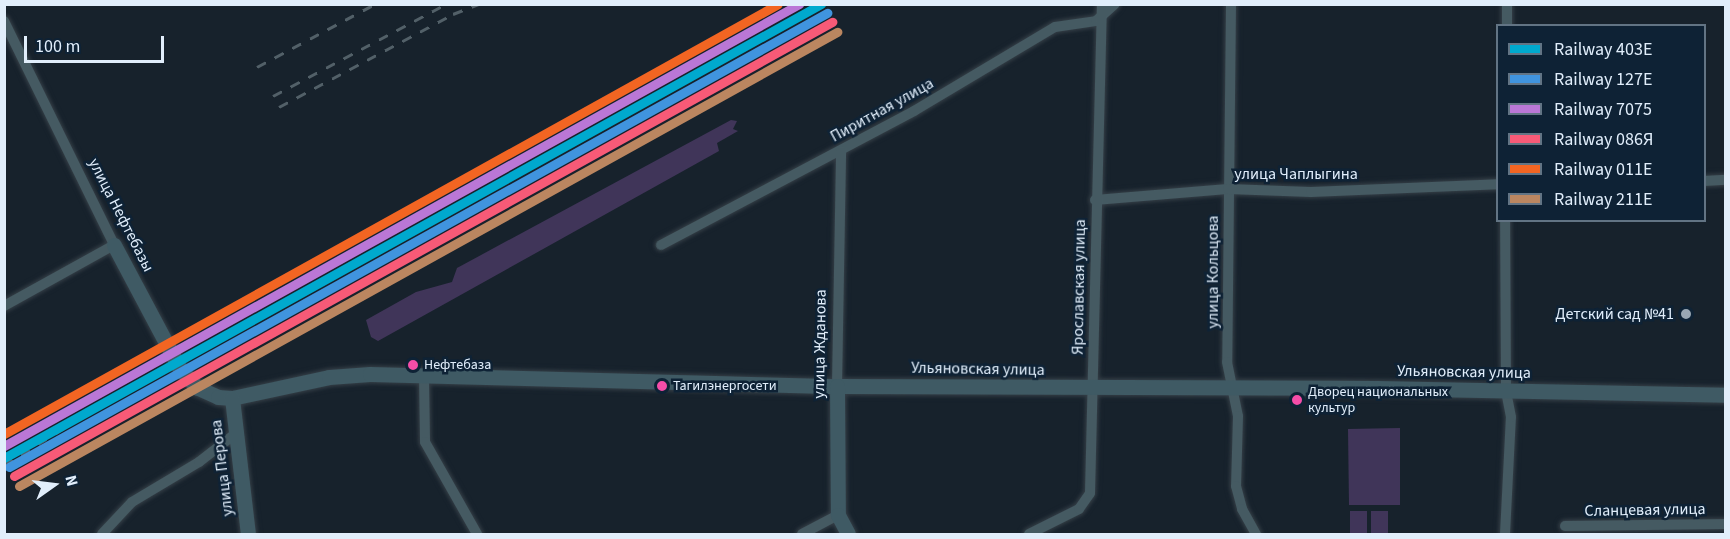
<!DOCTYPE html>
<html>
<head>
<meta charset="utf-8">
<style>
	body { margin:0 }
	#map { position:relative; width:1730px; height:539px; overflow:hidden; background:#17222c; font-family:"Source Sans 3",sans-serif }
	div>[style] { position:absolute }
	.green>* { inset:0; background:#403559 }
	.roads { filter:drop-shadow(0 0 2px #353f47) drop-shadow(0 0 2px #353f47) }
	.street>* { height:10px; margin:-5px; padding:0 5px; transform-origin:5px; border-radius:5px; background:#455a62 }
	.secondary>* { height:15px; margin:-7.5px; padding:0 7.5px; transform-origin:7.5px; border-radius:7.5px; background:#3f5a64 }
	.rail>* { height:3px; margin-top:-1.5px; transform-origin:0; background:repeating-linear-gradient(90deg,#526068 0 10px,transparent 0 20px) }
	.rail-1>* { height:9px; margin:-4.5px; padding:0 4.5px; transform-origin:4.5px; border-radius:4.5px; background:#00a9ce }
	.rail-2>* { height:9px; margin:-4.5px; padding:0 4.5px; transform-origin:4.5px; border-radius:4.5px; background:#4094de }
	.rail-3>* { height:9px; margin:-4.5px; padding:0 4.5px; transform-origin:4.5px; border-radius:4.5px; background:#ba77d6 }
	.rail-4>* { height:9px; margin:-4.5px; padding:0 4.5px; transform-origin:4.5px; border-radius:4.5px; background:#f75a77 }
	.rail-5>* { height:9px; margin:-4.5px; padding:0 4.5px; transform-origin:4.5px; border-radius:4.5px; background:#f26522 }
	.rail-6>* { height:9px; margin:-4.5px; padding:0 4.5px; transform-origin:4.5px; border-radius:4.5px; background:#bb8660 }
	.dots>* { width:16px; height:16px; translate:-50% -50%; box-sizing:border-box; border:3px solid #0e2235; border-radius:50% }
	span { translate:-50% -50%; white-space:nowrap; text-align:center; line-height:1.15; -webkit-text-stroke:5px #0e2235; paint-order:stroke }
	.bus-label { font-size:14px; color:#e1eefb }
	.left { translate:0 -50%; text-align:left }
	.street-label { font-size:16px; color:#e1eefb }
	.poi-label { font-size:16px; color:#e1eefb }
	.right { translate:-100% -50%; text-align:right }
	.frame { position:absolute; inset:0; border:6px solid #e1eefb; pointer-events:none }
	.legend { position:absolute; left:1496px; top:24px; width:210px; height:198px; box-sizing:border-box; background:#0e2235; border:2px solid #627484; margin:0; padding:8px 10px; list-style:none; font-size:18px; color:#e1eefb }
	.legend li { display:flex; align-items:center; gap:12px; height:30px }
	.legend b { width:30px; border:2px solid #627484 }
	.north { position:absolute; left:24px; top:455px; width:60px; height:60px; -webkit-text-stroke:4px #0e2235; paint-order:stroke; rotate:76deg; font-size:16px; font-weight:700; line-height:24px; text-align:center; color:#e1eefb }
	.north::after { content:''; display:block; margin:auto; width:21px; height:27px; background:#e1eefb; clip-path:polygon(50% 0,100% 100%,50% 72%,0 100%) }
	.scale { position:absolute; left:24px; top:36px; width:140px; height:27px; box-sizing:border-box; border:3px solid #e1eefb; border-top:0; padding-left:8px; font-size:18px; line-height:21px; white-space:nowrap; color:#e1eefb; -webkit-text-stroke:4px #0e2235; paint-order:stroke }
</style>
</head>
<body>
<div id="map">
	<div class="green">
		<div style="clip-path:polygon(731px 120px,737px 121px,733px 129px,738px 131px,717px 143px,719px 151px,378px 341px,371px 337px,366px 320px,416px 292px,452px 282px,457px 268px)"></div>
		<div style="clip-path:polygon(1400px 428px,1400px 505px,1349px 505px,1348px 429px)"></div>
		<div style="clip-path:polygon(1350px 511px,1367px 511px,1367px 534px,1350px 534px)"></div>
		<div style="clip-path:polygon(1371px 511px,1388px 511px,1388px 534px,1371px 534px)"></div>
	</div>
	<div class="roads">
		<div class="street">
			<div style="left:1231px;top:4px;width:358px;rotate:90.6deg"></div>
			<div style="left:1227px;top:362px;width:55px;rotate:78.5deg"></div>
			<div style="left:1238px;top:416px;width:70px;rotate:91.6deg"></div>
			<div style="left:1236px;top:486px;width:24px;rotate:75deg"></div>
			<div style="left:1242px;top:509px;width:29px;rotate:61deg"></div>
			<div style="left:4px;top:21px;width:250px;rotate:63.8deg"></div>
			<div style="left:114px;top:245px;width:126px;rotate:151deg"></div>
			<div style="left:1507px;top:26px;width:22px;rotate:-90deg"></div>
			<div style="left:1704px;top:181px;width:22px;rotate:-3deg"></div>
			<div style="left:1095px;top:200px;width:133px;rotate:-4.7deg"></div>
			<div style="left:1228px;top:189px;width:83px;rotate:2.1deg"></div>
			<div style="left:1311px;top:192px;width:187px;rotate:-2.4deg"></div>
			<div style="left:661px;top:245px;width:286px;rotate:-27.9deg"></div>
			<div style="left:914px;top:111px;width:164px;rotate:-30.8deg"></div>
			<div style="left:1055px;top:27px;width:41px;rotate:-8.3deg"></div>
			<div style="left:1096px;top:21px;width:25px;rotate:-42deg"></div>
			<div style="left:424px;top:376px;width:66px;rotate:89.1deg"></div>
			<div style="left:425px;top:442px;width:106px;rotate:60.5deg"></div>
			<div style="left:837px;top:386px;width:235px;rotate:-89deg"></div>
			<div style="left:1565px;top:526px;width:161px;rotate:-0.7deg"></div>
			<div style="left:102px;top:534px;width:44px;rotate:-46.8deg"></div>
			<div style="left:132px;top:502px;width:78px;rotate:-30.8deg"></div>
			<div style="left:199px;top:462px;width:46px;rotate:-37.9deg"></div>
			<div style="left:802px;top:534px;width:41px;rotate:-27.8deg"></div>
			<div style="left:1029px;top:534px;width:56px;rotate:-26.6deg"></div>
			<div style="left:1079px;top:509px;width:19px;rotate:-55deg"></div>
			<div style="left:1090px;top:493px;width:489px;rotate:-88.6deg"></div>
			<div style="left:1505px;top:534px;width:117px;rotate:-87.1deg"></div>
			<div style="left:1511px;top:417px;width:26px;rotate:-101deg"></div>
			<div style="left:1506px;top:391px;width:171px;rotate:-90.3deg"></div>
		</div>
		<div class="secondary">
			<div style="left:114px;top:245px;width:140px;rotate:62deg"></div>
			<div style="left:180px;top:369px;width:26px;rotate:47deg"></div>
			<div style="left:198px;top:388px;width:22px;rotate:24deg"></div>
			<div style="left:218px;top:397px;width:14px;rotate:4deg"></div>
			<div style="left:232px;top:398px;width:99px;rotate:-12.2deg"></div>
			<div style="left:329px;top:377px;width:41px;rotate:-4.2deg"></div>
			<div style="left:370px;top:374px;width:467px;rotate:1.5deg"></div>
			<div style="left:837px;top:386px;width:540px;rotate:0.21deg"></div>
			<div style="left:1377px;top:388px;width:349px;rotate:1.1deg"></div>
			<div style="left:837px;top:386px;width:129px;rotate:89.6deg"></div>
			<div style="left:838px;top:515px;width:21px;rotate:62deg"></div>
			<div style="left:232px;top:398px;width:137px;rotate:83.3deg"></div>
		</div>
	</div>
	<div class="rail">
		<div style="left:257px;top:67px;width:134px;rotate:-28.1deg"></div>
		<div style="left:273px;top:96px;width:196px;rotate:-28deg"></div>
		<div style="left:279px;top:107px;width:197px;rotate:-28.1deg"></div>
		<div style="left:453px;top:14px;width:28px;rotate:-21deg"></div>
		<div style="left:4px;top:465px;width:130px;rotate:-31.5deg"></div>
	</div>
	<div class="rail-1">
		<div style="left:4px;top:458px;width:935px;rotate:-29.06deg"></div>
	</div>
	<div class="rail-2">
		<div style="left:9px;top:467px;width:936px;rotate:-29.03deg"></div>
	</div>
	<div class="rail-3">
		<div style="left:4px;top:446px;width:910px;rotate:-29.07deg"></div>
	</div>
	<div class="rail-4">
		<div style="left:14px;top:476px;width:936px;rotate:-29.03deg"></div>
	</div>
	<div class="rail-5">
		<div style="left:4px;top:434px;width:885px;rotate:-29.05deg"></div>
	</div>
	<div class="rail-6">
		<div style="left:19px;top:486px;width:936px;rotate:-29.03deg"></div>
	</div>
	<div class="dots">
		<div style="left:1686px;top:314px;background:#9aa7b3"></div>
		<div style="left:413px;top:365px;background:#f54da8"></div>
		<div style="left:662px;top:386px;background:#f54da8"></div>
		<div style="left:1297px;top:400px;background:#f54da8"></div>
	</div>
	<div class="bus-label">
		<span class="left" style="left:424px;top:365px">Нефтебаза</span>
		<span class="left" style="left:673px;top:386px">Тагилэнергосети</span>
		<span class="left" style="left:1308px;top:400px">Дворец национальных<br>культур</span>
	</div>
	<div class="street-label">
		<span style="left:882px;top:110px;rotate:-29deg">Пиритная улица</span>
		<span style="left:1296px;top:174px">улица Чаплыгина</span>
		<span style="left:121px;top:215px;rotate:63deg">улица Нефтебазы</span>
		<span style="left:1213px;top:272px;rotate:-90deg">улица Кольцова</span>
		<span style="left:1079px;top:287px;rotate:-89deg">Ярославская улица</span>
		<span style="left:820px;top:344px;rotate:-89deg">улица Жданова</span>
		<span style="left:978px;top:369px;rotate:1deg">Ульяновская улица</span>
		<span style="left:1464px;top:372px;rotate:1deg">Ульяновская улица</span>
		<span style="left:222px;top:468px;rotate:-97deg">улица Перова</span>
		<span style="left:1645px;top:510px;rotate:-1deg">Сланцевая улица</span>
	</div>
	<div class="poi-label">
		<span class="right" style="left:1674px;top:314px">Детский сад №41</span>
	</div>
	<div class="frame"></div>
	<ul class="legend">
	<li><b style="height:8px;background:#00a9ce"></b>Railway 403Е</li>
	<li><b style="height:8px;background:#4094de"></b>Railway 127Е</li>
	<li><b style="height:8px;background:#ba77d6"></b>Railway 7075</li>
	<li><b style="height:8px;background:#f75a77"></b>Railway 086Я</li>
	<li><b style="height:8px;background:#f26522"></b>Railway 011Е</li>
	<li><b style="height:8px;background:#bb8660"></b>Railway 211Е</li>
	</ul>
	<div class="north">N</div>
	<div class="scale">100 m</div>
</div>
</body>
</html>
